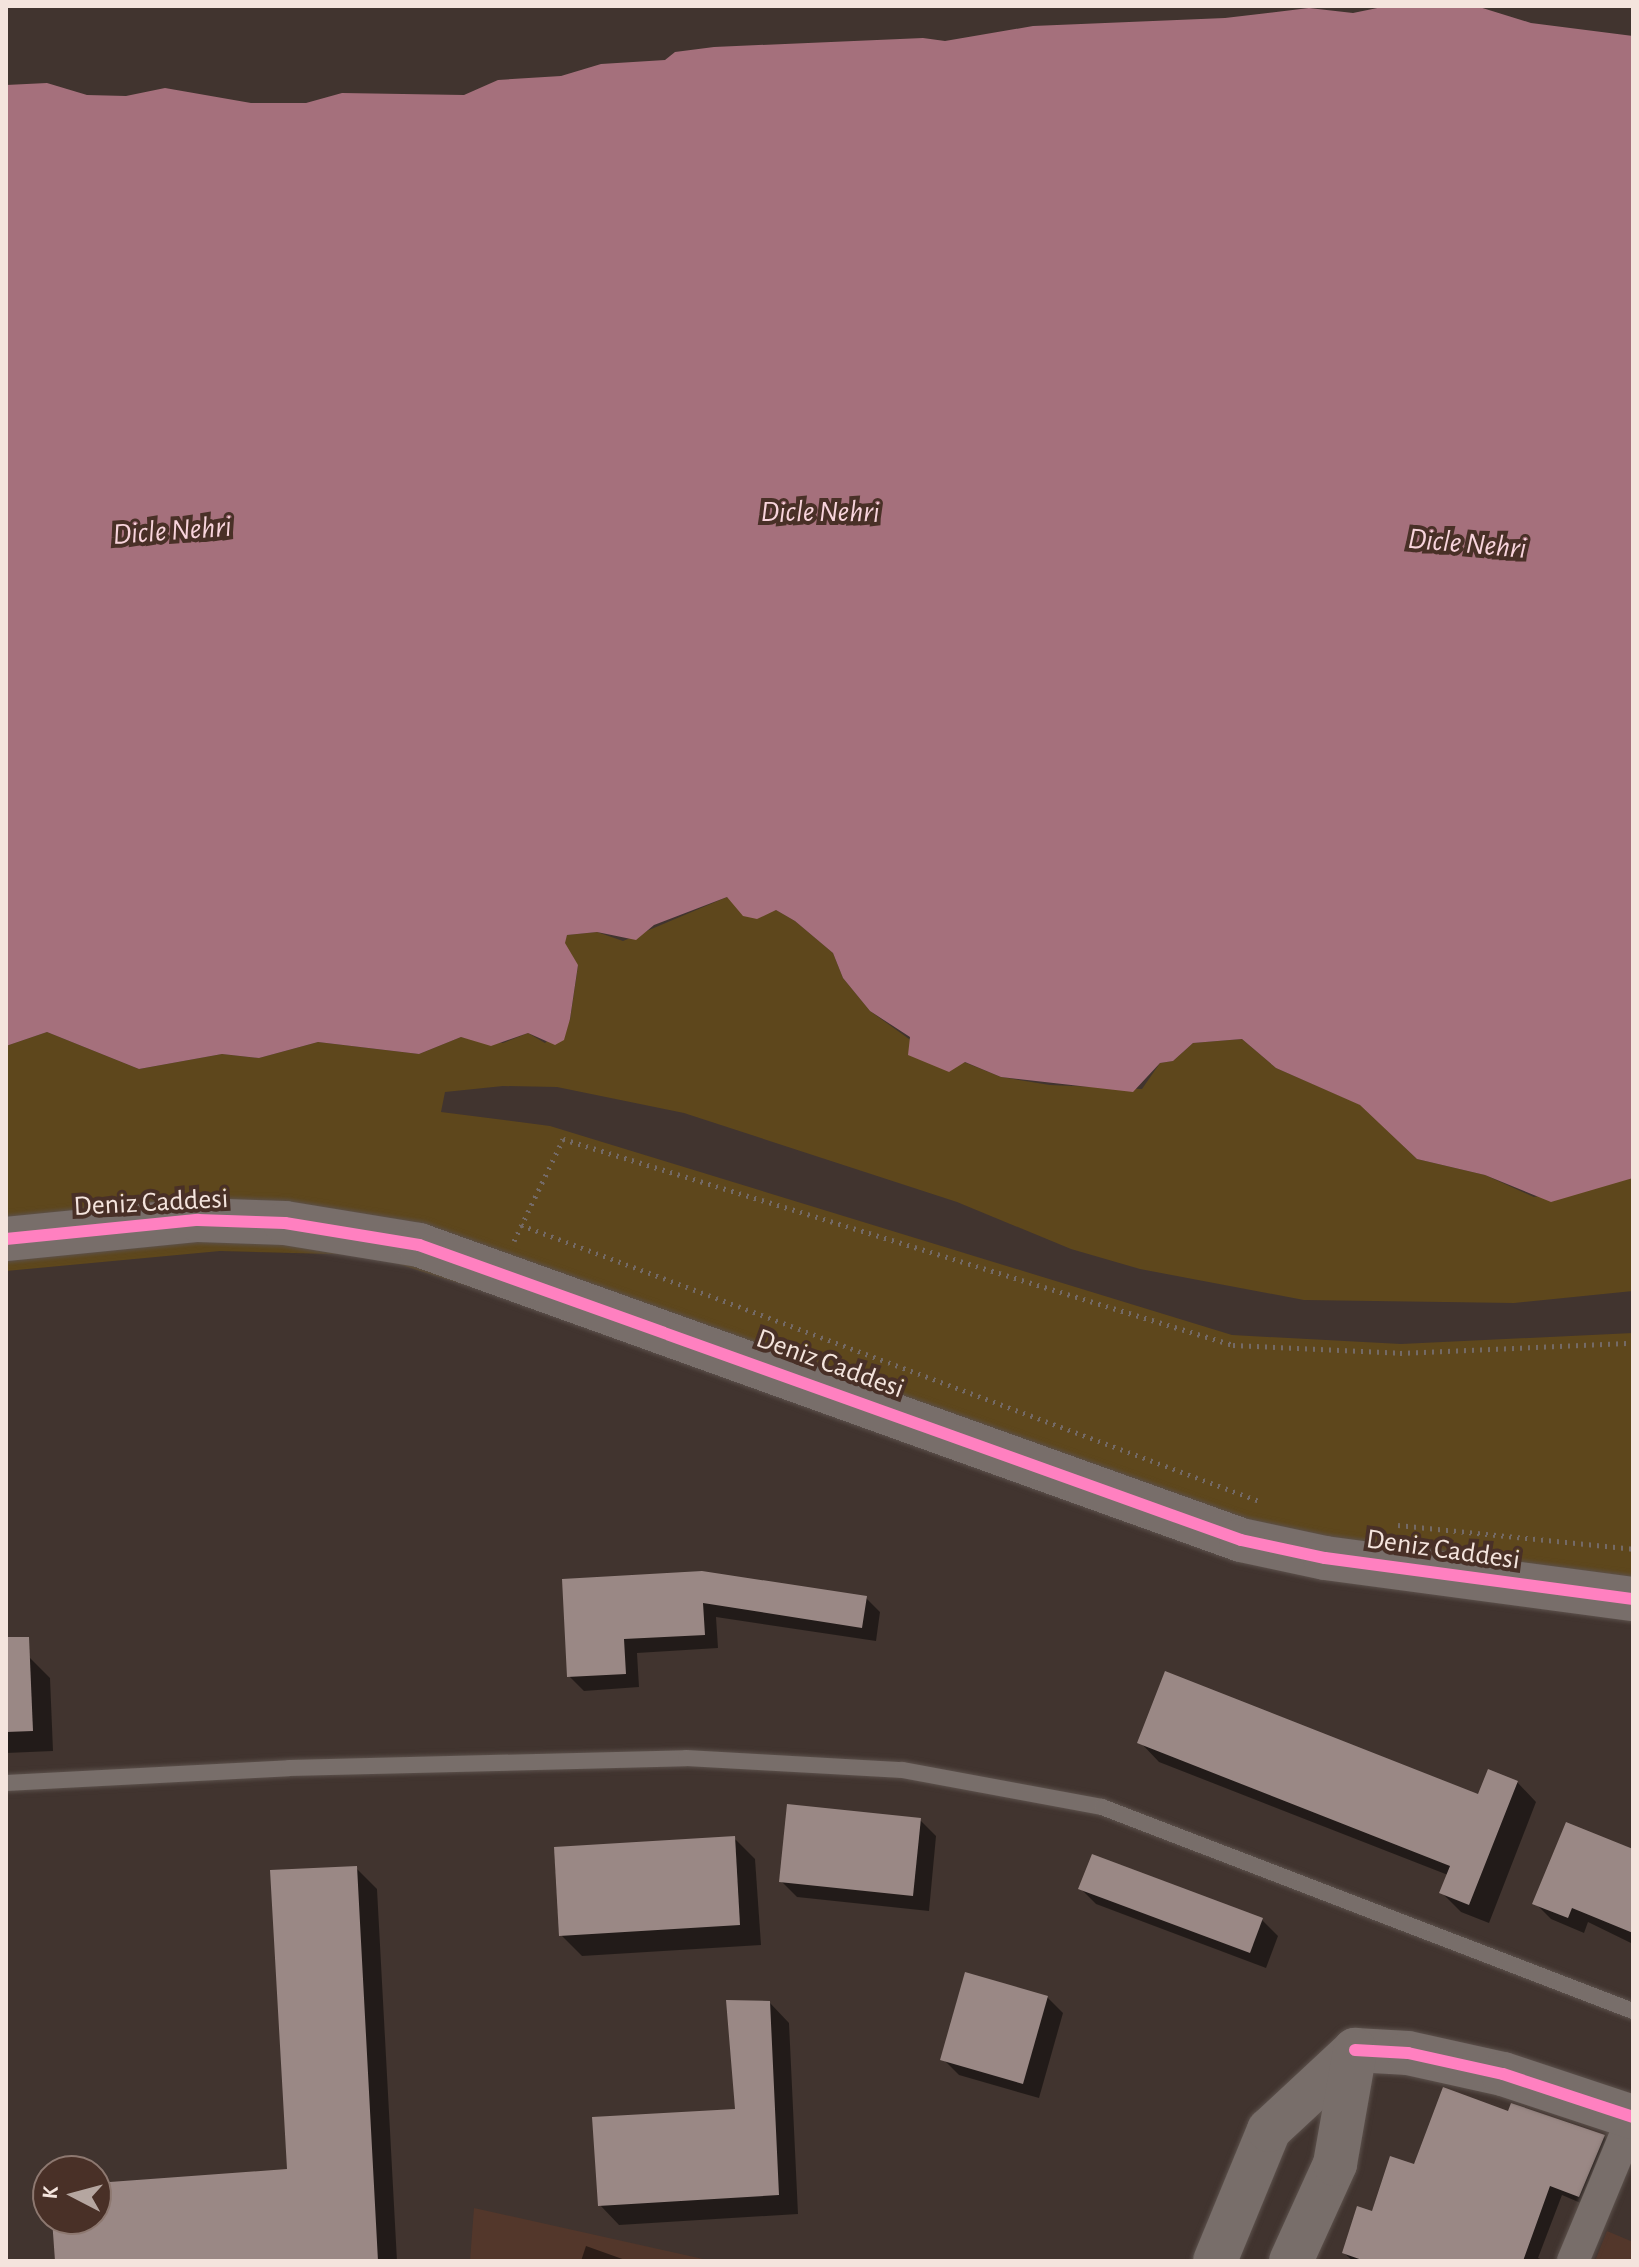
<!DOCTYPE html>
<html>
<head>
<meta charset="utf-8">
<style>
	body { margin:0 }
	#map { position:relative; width:1639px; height:2267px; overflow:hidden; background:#41342f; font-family:"Alegreya Sans",sans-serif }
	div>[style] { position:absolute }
	.built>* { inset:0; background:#53372b }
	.green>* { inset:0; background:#5e471c }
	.water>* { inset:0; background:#a5707c }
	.shadow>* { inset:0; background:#0007 }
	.building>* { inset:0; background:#9a8885 }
	.path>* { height:5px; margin-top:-2.5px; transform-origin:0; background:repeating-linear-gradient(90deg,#746a66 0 2px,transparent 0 8px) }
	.roads { filter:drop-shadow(0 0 2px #5c514c) drop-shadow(0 0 2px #5c514c) }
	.lane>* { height:16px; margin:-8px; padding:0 8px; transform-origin:8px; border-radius:8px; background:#786e6a }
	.street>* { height:32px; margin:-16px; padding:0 16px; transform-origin:16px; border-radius:16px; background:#786e6a }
	.secondary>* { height:44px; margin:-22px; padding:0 22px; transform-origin:22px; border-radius:22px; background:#786e6a }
	.cycleway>* { height:12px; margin:-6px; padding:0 6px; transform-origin:6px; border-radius:6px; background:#ff80c0 }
	span { translate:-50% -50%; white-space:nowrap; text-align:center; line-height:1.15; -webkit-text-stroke:8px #493027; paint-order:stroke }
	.street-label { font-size:28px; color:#f4e4dd }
	.water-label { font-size:30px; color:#f8d4dc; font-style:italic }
	.frame { position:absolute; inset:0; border:8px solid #f4e4dd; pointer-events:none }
	.north { position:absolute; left:32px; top:2155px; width:80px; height:80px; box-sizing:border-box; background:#493027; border:2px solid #8d7870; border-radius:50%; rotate:276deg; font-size:22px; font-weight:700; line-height:32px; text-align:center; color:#f4e4dd }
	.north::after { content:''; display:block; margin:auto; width:28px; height:36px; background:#b5a6a0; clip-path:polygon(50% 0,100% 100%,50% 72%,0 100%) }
</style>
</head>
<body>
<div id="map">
	<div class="built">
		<div style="clip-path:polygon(474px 2208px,712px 2261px,470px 2261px)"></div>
		<div style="clip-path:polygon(1607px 2231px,1633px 2242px,1633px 2261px,1595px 2261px)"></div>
	</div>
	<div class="green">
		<div style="clip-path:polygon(727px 897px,738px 907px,764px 913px,776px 910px,795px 921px,833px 953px,843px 978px,870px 1011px,951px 1069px,964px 1062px,1001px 1077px,1050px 1085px,1142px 1089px,1160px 1063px,1173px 1061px,1193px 1043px,1242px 1039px,1276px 1068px,1361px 1105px,1417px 1159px,1485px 1175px,1534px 1197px,1633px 1178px,1633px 1291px,1514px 1303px,1304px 1300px,1140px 1269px,1071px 1249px,957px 1202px,684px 1113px,557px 1087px,503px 1086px,445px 1092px,441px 1112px,550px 1126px,1232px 1335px,1401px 1344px,1633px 1333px,1633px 1599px,1325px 1558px,370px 1255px,220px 1251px,6px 1271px,6px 1046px,47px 1032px,139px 1069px,222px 1054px,259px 1058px,318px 1042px,419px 1054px,461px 1037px,503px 1043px,528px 1033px,545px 1043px,570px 1020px,578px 966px,564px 943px,567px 935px,597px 932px,623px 941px)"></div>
	</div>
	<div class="water">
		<div style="clip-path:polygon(1387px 6px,1476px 6px,1531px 23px,1633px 36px,1633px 1178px,1551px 1202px,1485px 1175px,1417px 1159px,1360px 1105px,1276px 1068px,1242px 1039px,1193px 1043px,1173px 1061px,1160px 1063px,1133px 1092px,1001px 1077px,965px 1062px,949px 1072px,908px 1055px,910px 1037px,870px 1011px,843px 978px,833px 953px,795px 921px,776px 910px,757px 919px,743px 916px,727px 897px,654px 925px,636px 940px,597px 932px,567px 935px,565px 943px,578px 965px,570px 1019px,564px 1040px,555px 1045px,528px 1033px,491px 1046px,461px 1037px,419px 1054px,318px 1042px,259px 1058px,222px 1054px,139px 1069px,47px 1032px,6px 1046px,6px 85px,47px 83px,87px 95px,126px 96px,165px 88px,251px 103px,306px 103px,342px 93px,464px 95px,498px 80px,561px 76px,601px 64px,665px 60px,675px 52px,714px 47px,923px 38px,945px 41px,1033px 26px,1225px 18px,1309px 8px,1353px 13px)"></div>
	</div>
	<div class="shadow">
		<div style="clip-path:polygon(564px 1581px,866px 1598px,880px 1612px,876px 1641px,716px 1617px,718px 1648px,637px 1653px,639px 1687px,584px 1691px,569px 1676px)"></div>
		<div style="clip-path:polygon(29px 1657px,50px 1678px,53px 1751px,6px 1753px,6px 1658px)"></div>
		<div style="clip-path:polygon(1140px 1742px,1480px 1797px,1517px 1782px,1536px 1802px,1489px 1923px,1461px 1912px,1441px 1892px,1448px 1875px,1159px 1762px)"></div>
		<div style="clip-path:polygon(920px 1820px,936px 1836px,929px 1911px,797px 1897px,781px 1881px)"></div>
		<div style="clip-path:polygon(734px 1838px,755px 1859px,761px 1945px,582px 1956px,561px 1935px)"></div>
		<div style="clip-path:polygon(1633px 1851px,1633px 1944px,1588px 1922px,1584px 1933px,1551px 1919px,1535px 1903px)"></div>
		<div style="clip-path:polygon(356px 1868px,377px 1889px,397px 2261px,57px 2261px,54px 2219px,96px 2219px,96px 2185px,289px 2171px)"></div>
		<div style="clip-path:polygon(1080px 1888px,1262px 1920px,1278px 1936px,1266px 1968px,1096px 1904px)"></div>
		<div style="clip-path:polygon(1047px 1997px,1063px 2013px,1039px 2098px,959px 2075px,943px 2059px)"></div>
		<div style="clip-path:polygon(770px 2003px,789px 2023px,798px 2214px,619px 2225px,600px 2205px,737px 2110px)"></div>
		<div style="clip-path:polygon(1509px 2114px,1604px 2137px,1615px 2148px,1590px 2207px,1562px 2195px,1538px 2258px,1545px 2261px,1353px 2261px,1344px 2253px,1415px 2166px)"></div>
		<div style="clip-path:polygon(586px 2246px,628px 2261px,581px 2261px)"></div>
	</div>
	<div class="building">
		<div style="clip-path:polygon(702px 1571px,867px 1596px,862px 1628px,703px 1603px,705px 1635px,624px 1639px,626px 1674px,567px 1677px,562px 1579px)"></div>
		<div style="clip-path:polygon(6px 1637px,29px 1637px,33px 1731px,6px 1732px)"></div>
		<div style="clip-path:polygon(1165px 1671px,1478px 1794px,1488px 1769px,1518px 1781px,1469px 1905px,1439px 1893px,1450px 1866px,1137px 1743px)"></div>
		<div style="clip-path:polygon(787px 1804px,921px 1818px,913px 1896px,779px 1882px)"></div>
		<div style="clip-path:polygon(1566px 1822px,1633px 1849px,1633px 1933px,1572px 1908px,1568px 1918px,1532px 1904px)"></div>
		<div style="clip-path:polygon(735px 1836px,740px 1925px,559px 1936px,554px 1847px)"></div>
		<div style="clip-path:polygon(1092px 1854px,1263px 1918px,1250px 1953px,1078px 1889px)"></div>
		<div style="clip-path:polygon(357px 1866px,378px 2261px,55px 2261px,52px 2219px,96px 2219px,96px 2183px,287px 2169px,270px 1870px)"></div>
		<div style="clip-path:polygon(965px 1972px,1048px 1996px,1023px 2084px,940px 2060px)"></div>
		<div style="clip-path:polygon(726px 2000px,770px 2001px,779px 2195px,598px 2206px,592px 2117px,735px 2109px)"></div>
		<div style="clip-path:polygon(1443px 2087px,1508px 2111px,1511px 2103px,1605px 2135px,1579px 2197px,1550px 2186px,1523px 2261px,1365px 2261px,1342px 2253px,1357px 2206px,1372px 2211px,1390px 2156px,1414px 2164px)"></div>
	</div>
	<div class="path">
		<div style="left:521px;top:1225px;width:791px;rotate:20.5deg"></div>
		<div style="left:514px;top:1241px;width:113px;rotate:-64.3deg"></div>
		<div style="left:563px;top:1139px;width:701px;rotate:17.09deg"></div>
		<div style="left:1233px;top:1345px;width:167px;rotate:2.7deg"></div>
		<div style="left:1400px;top:1353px;width:233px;rotate:-2.5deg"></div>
		<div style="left:1398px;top:1525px;width:236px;rotate:5.8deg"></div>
	</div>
	<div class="roads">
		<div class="lane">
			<div style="left:6px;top:1783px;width:283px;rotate:-3deg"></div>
			<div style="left:289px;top:1768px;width:397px;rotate:-1.4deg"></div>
			<div style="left:686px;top:1758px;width:217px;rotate:3.2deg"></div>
			<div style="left:903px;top:1770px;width:202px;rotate:10.5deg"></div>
			<div style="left:1102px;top:1807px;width:569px;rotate:21.02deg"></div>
		</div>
		<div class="street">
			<div style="left:1573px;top:2261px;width:156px;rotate:-67.4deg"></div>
		</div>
		<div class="secondary">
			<div style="left:6px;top:1239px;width:193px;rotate:-5.7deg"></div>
			<div style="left:198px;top:1220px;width:87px;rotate:2deg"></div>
			<div style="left:285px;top:1223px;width:136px;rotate:9.3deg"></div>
			<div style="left:419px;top:1245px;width:873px;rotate:19.74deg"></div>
			<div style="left:1241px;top:1540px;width:86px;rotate:12.1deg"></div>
			<div style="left:1325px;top:1558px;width:311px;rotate:7.6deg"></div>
			<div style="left:1355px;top:2050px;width:53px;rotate:3.2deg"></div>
			<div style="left:1408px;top:2053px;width:97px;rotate:12.5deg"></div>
			<div style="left:1503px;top:2074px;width:137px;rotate:18.3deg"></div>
			<div style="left:1215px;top:2261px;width:142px;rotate:-67.6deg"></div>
			<div style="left:1269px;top:2130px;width:117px;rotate:-42.9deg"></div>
			<div style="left:1291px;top:2261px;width:107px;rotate:-65.6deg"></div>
			<div style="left:1335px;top:2164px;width:116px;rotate:-80deg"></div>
		</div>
	</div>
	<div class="cycleway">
		<div style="left:6px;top:1239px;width:193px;rotate:-5.7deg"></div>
		<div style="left:198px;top:1220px;width:87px;rotate:2deg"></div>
		<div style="left:285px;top:1223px;width:136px;rotate:9.3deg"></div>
		<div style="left:419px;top:1245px;width:873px;rotate:19.74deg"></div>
		<div style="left:1241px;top:1540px;width:86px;rotate:12.1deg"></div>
		<div style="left:1325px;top:1558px;width:311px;rotate:7.6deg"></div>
		<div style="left:1355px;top:2050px;width:53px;rotate:3.2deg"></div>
		<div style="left:1408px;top:2053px;width:97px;rotate:12.5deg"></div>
		<div style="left:1503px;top:2074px;width:137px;rotate:18.3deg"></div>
	</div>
	<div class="street-label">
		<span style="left:151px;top:1203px;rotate:-3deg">Deniz Caddesi</span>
		<span style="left:830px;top:1364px;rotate:20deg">Deniz Caddesi</span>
		<span style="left:1443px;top:1550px;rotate:8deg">Deniz Caddesi</span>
	</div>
	<div class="water-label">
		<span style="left:820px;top:512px">Dicle Nehri</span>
		<span style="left:172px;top:531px;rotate:-4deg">Dicle Nehri</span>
		<span style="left:1467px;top:544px;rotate:5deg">Dicle Nehri</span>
	</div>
	<div class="frame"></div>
	<div class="north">K</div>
</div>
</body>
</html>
